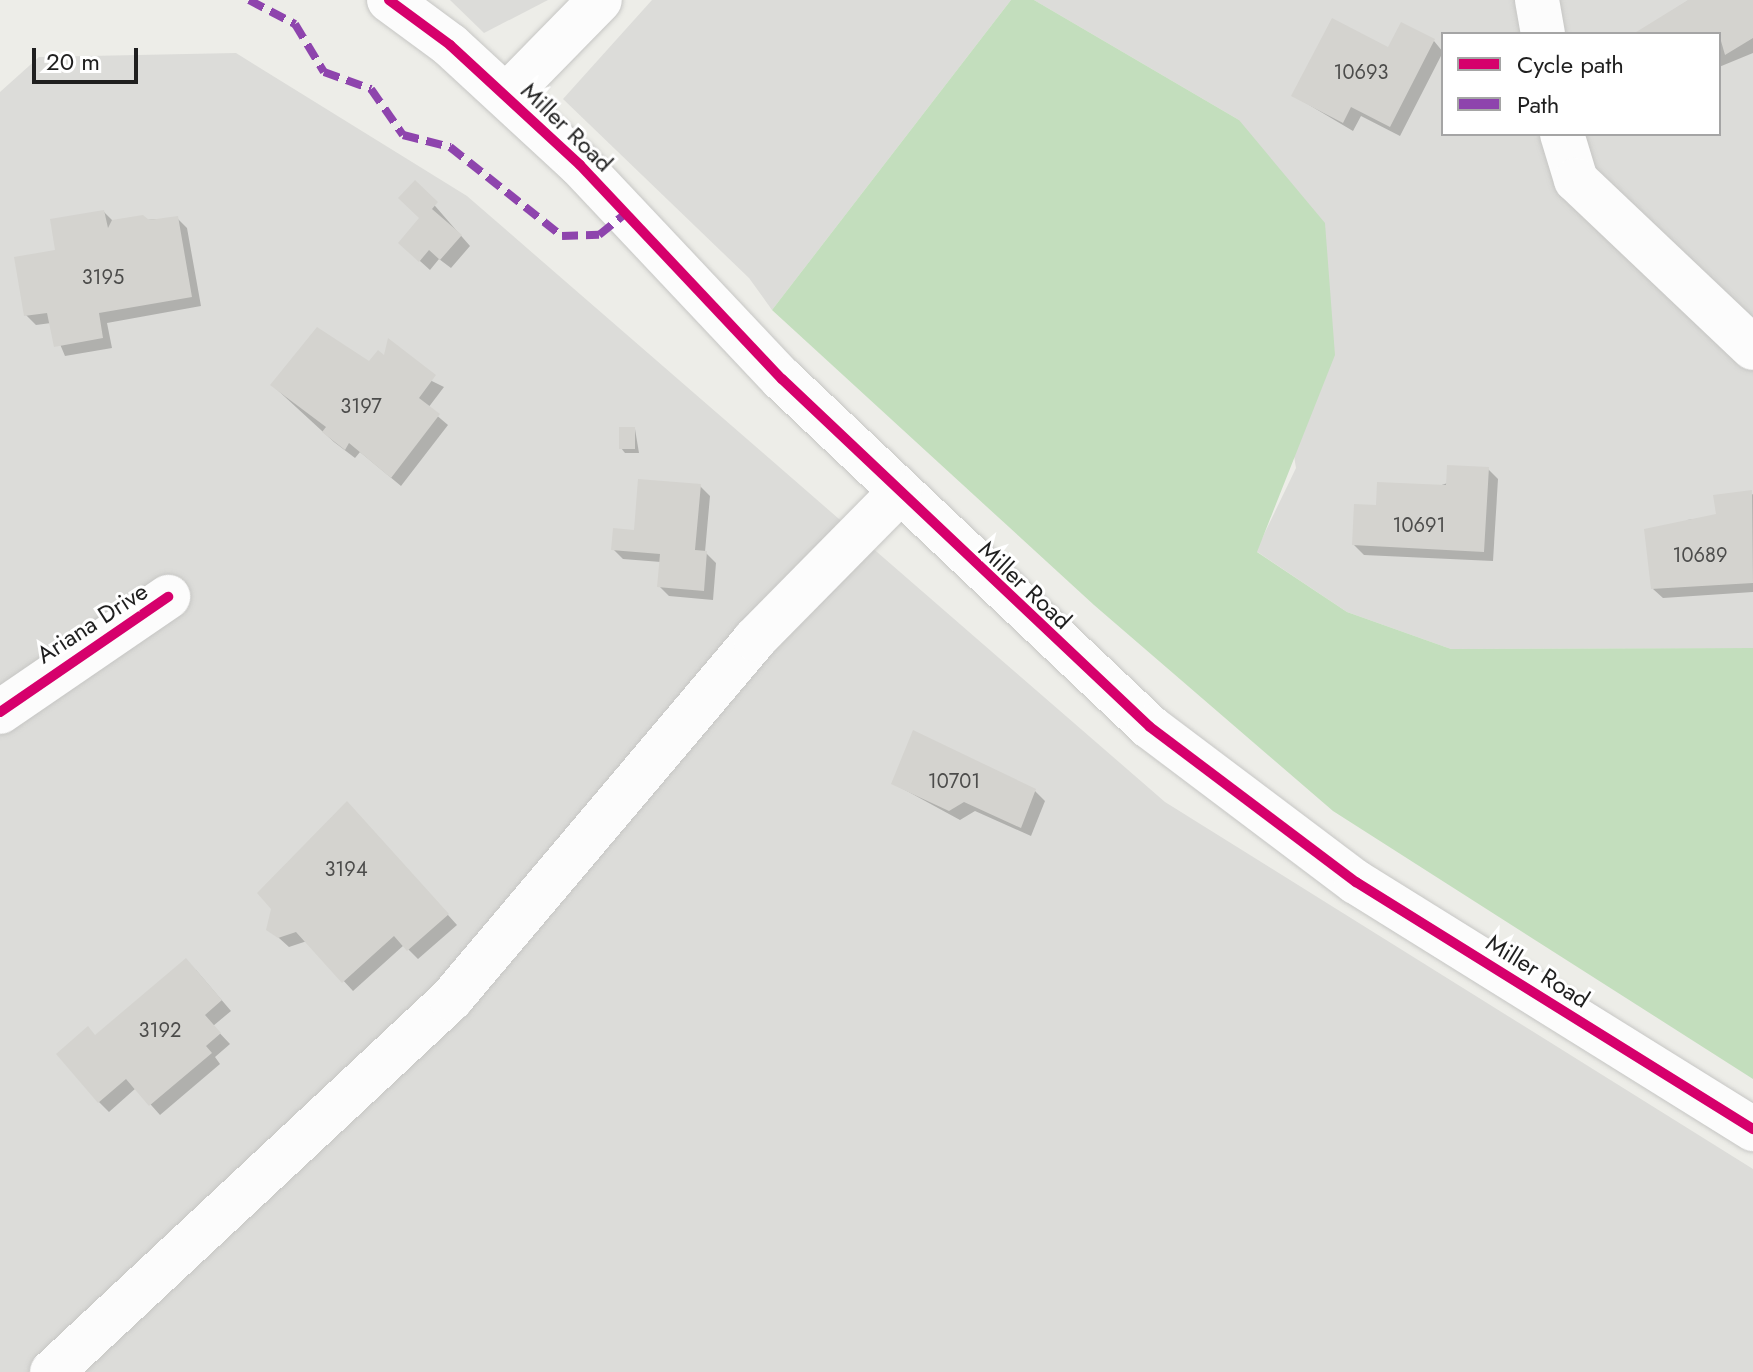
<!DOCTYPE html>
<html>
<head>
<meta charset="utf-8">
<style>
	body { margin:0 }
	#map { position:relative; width:1753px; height:1372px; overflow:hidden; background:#edede8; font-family:Jost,sans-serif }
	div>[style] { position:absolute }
	.residential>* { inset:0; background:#dcdcd9 }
	.forest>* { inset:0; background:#c3debd }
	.shadow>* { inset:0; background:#0003 }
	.building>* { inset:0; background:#d4d3cf }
	.roads { filter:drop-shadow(0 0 2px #c6c6c4) drop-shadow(0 0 2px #c6c6c4) }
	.minor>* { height:44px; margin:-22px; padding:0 22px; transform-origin:22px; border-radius:22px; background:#fcfcfc }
	.quiet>* { height:8px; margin-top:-4px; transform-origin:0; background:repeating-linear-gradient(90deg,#8e44ad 0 16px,transparent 0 24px) }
	.cycleway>* { height:10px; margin:-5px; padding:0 5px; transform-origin:5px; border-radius:5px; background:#d6006c }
	span { translate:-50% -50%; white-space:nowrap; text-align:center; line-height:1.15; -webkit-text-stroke:6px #fff; paint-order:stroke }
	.number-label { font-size:20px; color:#4c4c4b }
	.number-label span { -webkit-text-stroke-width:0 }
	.street-label { font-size:24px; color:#1f1f1f }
	.legend { position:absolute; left:1441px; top:32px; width:280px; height:104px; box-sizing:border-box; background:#fff; border:2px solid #a5a5a5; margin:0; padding:10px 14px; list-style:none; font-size:24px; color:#1f1f1f }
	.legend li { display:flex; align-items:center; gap:16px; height:40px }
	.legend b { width:40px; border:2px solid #a5a5a5 }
	.scale { position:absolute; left:32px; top:48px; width:106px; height:36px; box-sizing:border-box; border:4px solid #1f1f1f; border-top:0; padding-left:10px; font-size:24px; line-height:28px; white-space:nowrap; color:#1f1f1f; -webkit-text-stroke:6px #fff; paint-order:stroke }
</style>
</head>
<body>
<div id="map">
	<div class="residential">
		<div style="clip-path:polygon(450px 0,548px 0,484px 33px)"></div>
		<div style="clip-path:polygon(652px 0,1011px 0,772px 310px,749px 278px,563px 99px)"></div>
		<div style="clip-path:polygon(evenodd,1034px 0,1753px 0,1753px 648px,1451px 649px,1347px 612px,1256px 551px,1296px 468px,1239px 120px,1034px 0,1443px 34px,1719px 34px,1719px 134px,1443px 134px,1443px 34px)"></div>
		<div style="clip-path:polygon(236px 53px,467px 196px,1165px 802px,1753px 1169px,1753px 1372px,0 1372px,0 92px,39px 57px)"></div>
	</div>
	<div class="forest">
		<div style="clip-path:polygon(1011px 0,1034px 0,1239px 120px,1325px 223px,1335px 355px,1257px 552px,1347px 612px,1451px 649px,1753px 648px,1753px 1079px,1333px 811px,1094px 605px,772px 310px)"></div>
	</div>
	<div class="shadow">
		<div style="clip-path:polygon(1689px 0,1753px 0,1753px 53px,1719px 67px,1719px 34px,1636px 34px)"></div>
		<div style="clip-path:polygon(1434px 41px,1443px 52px,1400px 136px,1361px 116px,1353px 131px,1294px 96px,1389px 50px)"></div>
		<div style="clip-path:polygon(415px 183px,470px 246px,451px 268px,439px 259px,430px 270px,410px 252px,421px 218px)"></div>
		<div style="clip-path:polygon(104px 212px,114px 222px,177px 218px,187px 228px,201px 306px,107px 323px,112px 348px,65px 356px,51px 323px,36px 325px,26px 315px,58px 252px)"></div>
		<div style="clip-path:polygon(385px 358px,444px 387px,428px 408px,448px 425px,401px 486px,360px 452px,355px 458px,334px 442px,272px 385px)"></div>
		<div style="clip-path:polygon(635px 429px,639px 453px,625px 453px,621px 448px)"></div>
		<div style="clip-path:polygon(1488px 469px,1498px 479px,1493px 561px,1364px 555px,1354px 545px,1378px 507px)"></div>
		<div style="clip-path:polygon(700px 486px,710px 496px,705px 552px,716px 563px,713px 600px,669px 596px,659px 586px,661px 562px,623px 559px,613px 549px)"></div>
		<div style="clip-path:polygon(1753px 494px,1753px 592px,1663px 598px,1653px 589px,1687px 520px,1718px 516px)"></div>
		<div style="clip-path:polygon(894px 784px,1035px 791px,1045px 801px,1031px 836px,975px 811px,960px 820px)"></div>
		<div style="clip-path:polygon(357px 814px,457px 925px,418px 959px,404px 945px,353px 991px,307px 941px,289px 947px,269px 929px)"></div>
		<div style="clip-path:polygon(196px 970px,231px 1011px,213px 1026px,230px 1044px,215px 1057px,220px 1064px,160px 1115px,136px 1088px,109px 1112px,99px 1102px,96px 1037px)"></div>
	</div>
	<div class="building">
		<div style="clip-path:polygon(1688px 0,1753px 0,1753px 38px,1725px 55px,1719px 34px,1633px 34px)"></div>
		<div style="clip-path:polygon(1332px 18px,1388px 47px,1401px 22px,1435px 39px,1390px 127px,1351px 107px,1343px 123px,1291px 96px)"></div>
		<div style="clip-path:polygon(415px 180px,438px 202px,432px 209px,462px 235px,440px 260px,429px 250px,419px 262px,398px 243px,419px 218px,398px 198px)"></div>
		<div style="clip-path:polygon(104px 210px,108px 228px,112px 220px,143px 215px,149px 220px,178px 216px,192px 297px,99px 313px,103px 338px,54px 347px,47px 313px,24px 316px,14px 257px,55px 250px,50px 219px)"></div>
		<div style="clip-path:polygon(317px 327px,369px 361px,378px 350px,384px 355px,388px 338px,436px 375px,419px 398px,440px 414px,391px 478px,349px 443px,345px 450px,322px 432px,326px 427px,270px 385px)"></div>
		<div style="clip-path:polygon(619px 427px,635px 427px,635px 449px,619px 449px)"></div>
		<div style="clip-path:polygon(1447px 465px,1489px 467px,1484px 552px,1352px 545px,1354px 504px,1376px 505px,1377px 482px,1446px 485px)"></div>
		<div style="clip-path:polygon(638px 479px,701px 484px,695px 550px,707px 551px,704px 591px,657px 587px,660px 554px,611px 550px,613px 528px,634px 530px)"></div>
		<div style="clip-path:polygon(1752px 490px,1753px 583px,1651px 589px,1644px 529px,1716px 514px,1713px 495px)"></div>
		<div style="clip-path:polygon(913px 730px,1036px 789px,1021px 828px,964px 802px,949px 811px,891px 784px)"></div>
		<div style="clip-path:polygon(347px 801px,449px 914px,407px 951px,394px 936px,342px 983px,296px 932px,278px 938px,266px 930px,271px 909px,257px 893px)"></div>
		<div style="clip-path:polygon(186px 958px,222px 1000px,205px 1015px,221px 1033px,206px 1046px,212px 1053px,149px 1106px,126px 1079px,98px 1103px,56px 1054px,88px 1026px,95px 1035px)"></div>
	</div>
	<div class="roads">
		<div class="minor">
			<div style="left:389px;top:0;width:76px;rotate:36.4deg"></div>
			<div style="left:450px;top:45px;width:177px;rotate:42.7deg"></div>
			<div style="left:580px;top:165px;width:294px;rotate:46.7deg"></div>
			<div style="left:782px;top:379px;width:506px;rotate:43.4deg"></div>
			<div style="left:1150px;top:727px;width:258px;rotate:37deg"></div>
			<div style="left:1356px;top:882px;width:468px;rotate:31.9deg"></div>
			<div style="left:1537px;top:0;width:35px;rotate:80deg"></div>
			<div style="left:506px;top:96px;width:134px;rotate:-45.6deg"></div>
			<div style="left:1562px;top:134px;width:48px;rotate:73.1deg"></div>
			<div style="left:1576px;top:180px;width:244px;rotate:43.5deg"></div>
			<div style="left:0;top:712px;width:204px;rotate:-34.4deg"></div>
			<div style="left:52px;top:1372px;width:546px;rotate:-43.07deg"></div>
			<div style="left:451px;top:999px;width:471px;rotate:-49.8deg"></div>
			<div style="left:755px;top:639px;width:205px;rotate:-45.4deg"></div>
		</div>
	</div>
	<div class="quiet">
		<div style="left:249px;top:0;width:52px;rotate:27.6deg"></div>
		<div style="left:295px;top:24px;width:56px;rotate:58.9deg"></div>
		<div style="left:324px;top:72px;width:50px;rotate:19.9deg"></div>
		<div style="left:371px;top:89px;width:56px;rotate:55.2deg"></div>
		<div style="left:403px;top:135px;width:49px;rotate:14.3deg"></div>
		<div style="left:450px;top:147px;width:143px;rotate:38.5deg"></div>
		<div style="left:562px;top:236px;width:37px;rotate:-2deg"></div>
		<div style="left:599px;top:235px;width:36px;rotate:-39deg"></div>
	</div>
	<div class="cycleway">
		<div style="left:389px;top:0;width:76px;rotate:36.4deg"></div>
		<div style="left:450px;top:45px;width:177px;rotate:42.7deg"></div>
		<div style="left:580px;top:165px;width:294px;rotate:46.7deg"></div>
		<div style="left:782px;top:379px;width:506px;rotate:43.4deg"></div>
		<div style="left:1150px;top:727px;width:258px;rotate:37deg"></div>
		<div style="left:1356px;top:882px;width:468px;rotate:31.9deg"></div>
		<div style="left:0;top:712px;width:204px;rotate:-34.4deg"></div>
	</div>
	<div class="number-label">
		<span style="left:1361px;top:72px">10693</span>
		<span style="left:103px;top:277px">3195</span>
		<span style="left:361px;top:406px">3197</span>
		<span style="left:1419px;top:525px">10691</span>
		<span style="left:1700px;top:555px">10689</span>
		<span style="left:954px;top:781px">10701</span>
		<span style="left:346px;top:869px">3194</span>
		<span style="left:160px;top:1030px">3192</span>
	</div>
	<div class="street-label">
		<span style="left:567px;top:127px;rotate:44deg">Miller Road</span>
		<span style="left:1025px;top:585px;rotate:43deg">Miller Road</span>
		<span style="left:92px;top:623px;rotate:-33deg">Ariana Drive</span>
		<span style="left:1538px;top:971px;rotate:32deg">Miller Road</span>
	</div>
	<ul class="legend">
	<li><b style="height:10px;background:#d6006c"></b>Cycle path</li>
	<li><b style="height:10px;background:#8e44ad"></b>Path</li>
	</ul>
	<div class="scale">20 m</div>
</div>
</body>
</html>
